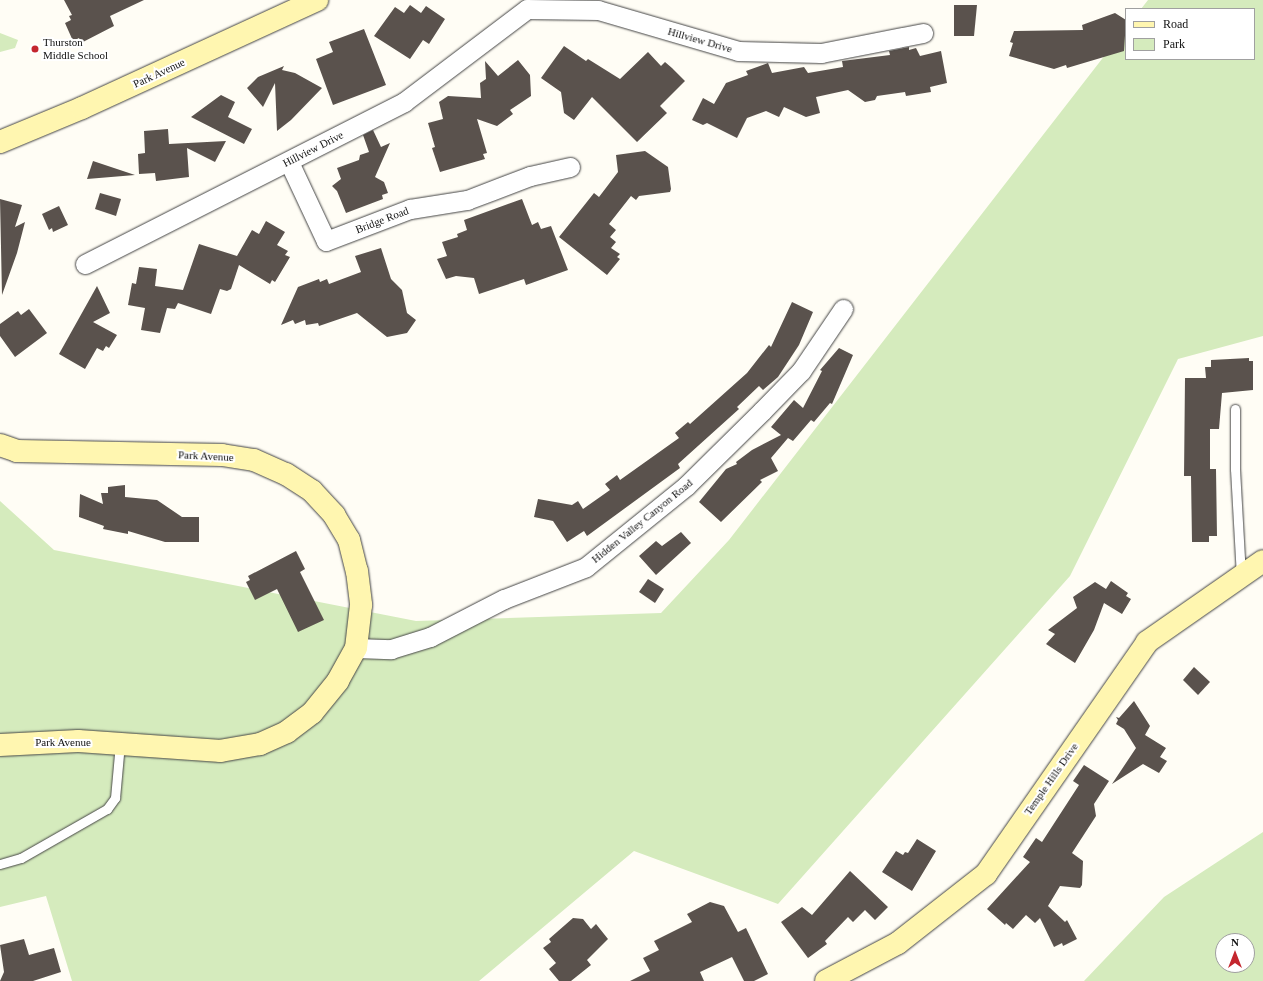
<!DOCTYPE html>
<html>
<head>
<meta charset="utf-8">
<style>
	body { margin:0 }
	#map { position:relative; width:1263px; height:981px; overflow:hidden; background:#fffdf5; font-family:Georgia,serif }
	div>[style] { position:absolute }
	.green>* { inset:0; background:#d5ebbd }
	.building>* { inset:0; background:#5a524d }
	.roads { filter:drop-shadow(0 0 1px #444) drop-shadow(0 0 1px #444) }
	.lane>* { height:9px; margin:-4.5px; padding:0 4.5px; transform-origin:4.5px; border-radius:4.5px; background:#fff }
	.street>* { height:19px; margin:-9.5px; padding:0 9.5px; transform-origin:9.5px; border-radius:9.5px; background:#fff }
	.secondary>* { height:22px; margin:-11px; padding:0 11px; transform-origin:11px; border-radius:11px; background:#fff6b0 }
	.dots>* { width:11px; height:11px; translate:-50% -50%; box-sizing:border-box; border:2px solid #fff; border-radius:50% }
	span { translate:-50% -50%; white-space:nowrap; text-align:center; line-height:1.15; -webkit-text-stroke:4px #fff; paint-order:stroke }
	.street-label { font-size:11px; color:#111 }
	.poi-label { font-size:11px; color:#111 }
	.left { translate:0 -50%; text-align:left }
	.legend { position:absolute; left:1125px; top:8px; width:130px; height:52px; box-sizing:border-box; background:#fff; border:1px solid #a0a0a0; margin:0; padding:5px 7px; list-style:none; font-size:12px; color:#111 }
	.legend li { display:flex; align-items:center; gap:8px; height:20px }
	.legend b { width:20px; border:1px solid #a0a0a0 }
	.north { position:absolute; left:1215px; top:933px; width:40px; height:40px; box-sizing:border-box; background:#fff; border:1px solid #a0a0a0; border-radius:50%; rotate:0deg; font-size:11px; font-weight:700; line-height:16px; text-align:center; color:#111 }
	.north::after { content:''; display:block; margin:auto; width:14px; height:18px; background:#c4262e; clip-path:polygon(50% 0,100% 100%,50% 72%,0 100%) }
</style>
</head>
<body>
<div id="map">
	<div class="green">
		<div style="clip-path:polygon(1148px 0,1263px 0,1263px 336px,1178px 359px,1070px 576px,778px 904px,634px 851px,479px 981px,72px 981px,46px 896px,0 907px,0 501px,54px 550px,416px 621px,661px 613px,729px 540px,1126px 28px,1126px 59px,1254px 59px,1254px 9px,1141px 9px)"></div>
		<div style="clip-path:polygon(0 33px,18px 40px,15px 48px,0 52px)"></div>
		<div style="clip-path:polygon(evenodd,1263px 832px,1263px 981px,1084px 981px,1164px 897px,1263px 832px,1223px 941px,1247px 941px,1247px 965px,1223px 965px,1223px 941px)"></div>
	</div>
	<div class="building">
		<div style="clip-path:polygon(64px 0,144px 0,110px 16px,114px 26px,81px 43px,79px 38px,73px 41px,65px 23px,71px 20px,69px 16px,72px 15px)"></div>
		<div style="clip-path:polygon(410px 5px,421px 13px,426px 6px,445px 19px,429px 44px,423px 40px,410px 59px,374px 36px,395px 7px,404px 13px)"></div>
		<div style="clip-path:polygon(954px 5px,977px 5px,974px 36px,954px 36px)"></div>
		<div style="clip-path:polygon(1115px 13px,1126px 20px,1124px 51px,1067px 68px,1066px 65px,1054px 69px,1009px 56px,1013px 43px,1010px 42px,1014px 31px,1083px 30px,1082px 25px)"></div>
		<div style="clip-path:polygon(364px 29px,386px 85px,333px 105px,316px 59px,333px 52px,329px 42px)"></div>
		<div style="clip-path:polygon(564px 46px,586px 61px,588px 59px,620px 79px,648px 52px,661px 66px,665px 62px,672px 68px,685px 81px,660px 106px,667px 113px,637px 142px,592px 97px,574px 120px,564px 113px,561px 92px,541px 78px)"></div>
		<div style="clip-path:polygon(909px 47px,909px 50px,916px 48px,920px 56px,941px 51px,947px 83px,930px 87px,931px 92px,906px 96px,905px 92px,877px 96px,875px 100px,865px 102px,848px 90px,816px 97px,820px 113px,806px 117px,784px 107px,779px 117px,766px 111px,747px 118px,737px 138px,707px 123px,703px 125px,692px 120px,703px 98px,714px 104px,726px 83px,748px 75px,746px 71px,768px 63px,772px 73px,804px 67px,808px 73px,843px 67px,842px 61px,890px 55px,889px 51px)"></div>
		<div style="clip-path:polygon(518px 60px,530px 75px,531px 96px,510px 110px,513px 114px,497px 126px,477px 119px,487px 153px,483px 154px,485px 159px,440px 172px,432px 148px,435px 147px,428px 123px,443px 119px,439px 102px,448px 96px,481px 98px,480px 83px,486px 79px,485px 61px,498px 76px)"></div>
		<div style="clip-path:polygon(284px 66px,282px 70px,295px 73px,322px 88px,291px 120px,277px 131px,275px 83px,263px 107px,247px 88px,258px 77px)"></div>
		<div style="clip-path:polygon(221px 95px,235px 102px,228px 117px,252px 129px,244px 144px,191px 117px)"></div>
		<div style="clip-path:polygon(168px 129px,169px 144px,226px 141px,215px 162px,187px 148px,189px 177px,156px 181px,155px 173px,139px 174px,138px 154px,145px 153px,144px 131px)"></div>
		<div style="clip-path:polygon(373px 130px,381px 147px,390px 143px,375px 177px,384px 182px,388px 193px,382px 195px,383px 199px,346px 213px,337px 191px,332px 186px,341px 179px,337px 168px,359px 160px,360px 155px,369px 152px,363px 135px)"></div>
		<div style="clip-path:polygon(645px 151px,668px 167px,671px 189px,670px 192px,639px 196px,636px 200px,631px 196px,609px 224px,616px 230px,610px 237px,616px 242px,611px 248px,620px 254px,617px 257px,620px 259px,607px 275px,559px 237px,594px 193px,599px 197px,618px 172px,616px 155px)"></div>
		<div style="clip-path:polygon(93px 161px,135px 175px,87px 179px)"></div>
		<div style="clip-path:polygon(100px 193px,121px 199px,116px 216px,95px 209px)"></div>
		<div style="clip-path:polygon(0 199px,22px 205px,15px 227px,25px 222px,17px 253px,2px 295px)"></div>
		<div style="clip-path:polygon(522px 199px,532px 225px,538px 222px,541px 229px,551px 226px,568px 270px,526px 285px,524px 279px,479px 294px,474px 278px,456px 276px,446px 279px,437px 259px,447px 256px,442px 242px,458px 237px,457px 234px,467px 230px,464px 220px)"></div>
		<div style="clip-path:polygon(59px 206px,68px 225px,53px 232px,52px 228px,49px 230px,42px 214px)"></div>
		<div style="clip-path:polygon(266px 221px,285px 232px,277px 245px,288px 251px,285px 255px,290px 257px,275px 282px,272px 280px,270px 284px,239px 265px,231px 289px,227px 291px,220px 289px,211px 314px,178px 303px,175px 309px,167px 308px,160px 333px,141px 330px,145px 308px,128px 305px,132px 283px,136px 284px,139px 267px,157px 269px,155px 286px,183px 290px,199px 244px,237px 256px,252px 230px,259px 234px)"></div>
		<div style="clip-path:polygon(381px 248px,391px 279px,402px 290px,407px 313px,416px 320px,407px 333px,387px 337px,357px 313px,319px 326px,318px 323px,306px 325px,305px 320px,295px 324px,293px 320px,281px 325px,298px 287px,319px 279px,320px 282px,327px 279px,329px 284px,361px 272px,355px 256px)"></div>
		<div style="clip-path:polygon(97px 286px,110px 313px,93px 322px,117px 335px,109px 348px,106px 346px,103px 351px,97px 348px,85px 369px,59px 354px)"></div>
		<div style="clip-path:polygon(792px 302px,813px 312px,799px 345px,778px 377px,763px 390px,759px 386px,737px 407px,739px 409px,678px 464px,680px 468px,587px 536px,584px 531px,567px 542px,553px 521px,534px 517px,538px 499px,572px 505px,578px 501px,583px 509px,610px 490px,605px 484px,617px 475px,620px 480px,679px 438px,675px 433px,688px 422px,690px 424px,747px 373px,769px 345px,771px 347px)"></div>
		<div style="clip-path:polygon(29px 309px,47px 333px,15px 357px,0 336px,0 324px,18px 311px,21px 315px)"></div>
		<div style="clip-path:polygon(839px 348px,853px 355px,832px 404px,830px 403px,814px 422px,811px 420px,793px 441px,788px 438px,771px 458px,778px 471px,760px 480px,762px 482px,721px 522px,699px 502px,726px 469px,737px 464px,736px 462px,752px 450px,781px 435px,771px 427px,794px 400px,803px 408px,822px 371px,820px 370px)"></div>
		<div style="clip-path:polygon(1249px 358px,1249px 361px,1253px 361px,1253px 390px,1222px 393px,1219px 429px,1210px 429px,1210px 469px,1216px 469px,1217px 536px,1209px 536px,1209px 542px,1192px 542px,1191px 476px,1184px 476px,1185px 378px,1206px 378px,1205px 367px,1211px 367px,1211px 360px)"></div>
		<div style="clip-path:polygon(125px 485px,125px 497px,157px 500px,182px 517px,199px 517px,199px 542px,165px 542px,128px 531px,128px 534px,103px 529px,104px 526px,79px 517px,80px 494px,103px 504px,101px 493px,108px 493px,108px 487px)"></div>
		<div style="clip-path:polygon(681px 532px,691px 543px,656px 575px,639px 556px,656px 541px,662px 546px)"></div>
		<div style="clip-path:polygon(296px 551px,305px 569px,300px 572px,324px 620px,298px 632px,277px 589px,255px 600px,246px 582px,250px 580px,248px 576px)"></div>
		<div style="clip-path:polygon(648px 579px,664px 589px,655px 603px,639px 592px)"></div>
		<div style="clip-path:polygon(1111px 581px,1128px 593px,1126px 596px,1131px 599px,1122px 614px,1104px 603px,1094px 630px,1075px 663px,1046px 644px,1055px 634px,1048px 630px,1077px 608px,1073px 597px,1095px 582px,1106px 589px)"></div>
		<div style="clip-path:polygon(1194px 667px,1210px 682px,1198px 695px,1183px 680px)"></div>
		<div style="clip-path:polygon(1134px 701px,1150px 726px,1145px 735px,1166px 748px,1160px 757px,1167px 761px,1159px 773px,1143px 764px,1112px 784px,1136px 748px,1124px 729px,1116px 724px,1118px 720px,1116px 717px,1119px 718px)"></div>
		<div style="clip-path:polygon(1084px 765px,1109px 781px,1094px 804px,1096px 816px,1072px 853px,1083px 861px,1082px 885px,1080px 888px,1060px 886px,1048px 906px,1065px 922px,1067px 920px,1077px 939px,1063px 946px,1062px 943px,1054px 947px,1040px 918px,1035px 923px,1026px 915px,1013px 929px,1006px 923px,1005px 925px,987px 909px,1030px 862px,1023px 857px,1036px 838px,1042px 842px,1079px 785px,1073px 781px)"></div>
		<div style="clip-path:polygon(917px 839px,936px 851px,912px 891px,882px 872px,896px 851px,903px 855px,905px 852px,908px 853px)"></div>
		<div style="clip-path:polygon(850px 871px,888px 907px,875px 920px,865px 910px,853px 922px,848px 917px,825px 941px,827px 944px,808px 958px,781px 922px,802px 907px,812px 915px)"></div>
		<div style="clip-path:polygon(710px 902px,724px 906px,738px 932px,746px 928px,768px 974px,754px 981px,744px 981px,732px 957px,700px 972px,704px 981px,630px 981px,650px 971px,643px 958px,659px 950px,654px 941px,692px 922px,687px 914px)"></div>
		<div style="clip-path:polygon(573px 918px,583px 919px,591px 929px,596px 924px,608px 939px,587px 960px,591px 965px,571px 981px,559px 981px,549px 969px,556px 963px,543px 948px,551px 942px,549px 939px)"></div>
		<div style="clip-path:polygon(24px 939px,29px 955px,54px 948px,61px 972px,33px 981px,0 981px,4px 972px,0 945px)"></div>
	</div>
	<div class="roads">
		<div class="lane">
			<div style="left:1235px;top:409px;width:60px;rotate:90deg"></div>
			<div style="left:1235px;top:469px;width:106px;rotate:86.8deg"></div>
			<div style="left:0;top:864px;width:22px;rotate:-16deg"></div>
			<div style="left:21px;top:858px;width:99px;rotate:-29.7deg"></div>
			<div style="left:107px;top:809px;width:14px;rotate:-54deg"></div>
			<div style="left:115px;top:798px;width:55px;rotate:-84.8deg"></div>
		</div>
		<div class="street">
			<div style="left:289px;top:162px;width:87px;rotate:64.9deg"></div>
			<div style="left:326px;top:241px;width:90px;rotate:-20.9deg"></div>
			<div style="left:410px;top:209px;width:58px;rotate:-9deg"></div>
			<div style="left:467px;top:200px;width:67px;rotate:-20.9deg"></div>
			<div style="left:530px;top:176px;width:41px;rotate:-12.7deg"></div>
			<div style="left:85px;top:264px;width:358px;rotate:-26.9deg"></div>
			<div style="left:404px;top:102px;width:154px;rotate:-37.1deg"></div>
			<div style="left:527px;top:9px;width:71px;rotate:0.8deg"></div>
			<div style="left:598px;top:10px;width:146px;rotate:16.3deg"></div>
			<div style="left:738px;top:51px;width:83px;rotate:1.4deg"></div>
			<div style="left:821px;top:53px;width:104px;rotate:-11.1deg"></div>
			<div style="left:356px;top:648px;width:35px;rotate:2deg"></div>
			<div style="left:391px;top:649px;width:41px;rotate:-17.1deg"></div>
			<div style="left:430px;top:637px;width:83px;rotate:-27.2deg"></div>
			<div style="left:504px;top:599px;width:88px;rotate:-21.3deg"></div>
			<div style="left:586px;top:567px;width:129px;rotate:-39deg"></div>
			<div style="left:686px;top:486px;width:107px;rotate:-44.6deg"></div>
			<div style="left:762px;top:411px;width:56px;rotate:-45.7deg"></div>
			<div style="left:801px;top:371px;width:75px;rotate:-55.9deg"></div>
		</div>
		<div class="secondary">
			<div style="left:0;top:142px;width:89px;rotate:-22.5deg"></div>
			<div style="left:82px;top:108px;width:259px;rotate:-24.7deg"></div>
			<div style="left:0;top:445px;width:18px;rotate:19deg"></div>
			<div style="left:17px;top:451px;width:205px;rotate:1.1deg"></div>
			<div style="left:222px;top:455px;width:32px;rotate:9deg"></div>
			<div style="left:254px;top:460px;width:35px;rotate:24deg"></div>
			<div style="left:286px;top:474px;width:31px;rotate:33deg"></div>
			<div style="left:312px;top:491px;width:33px;rotate:47deg"></div>
			<div style="left:334px;top:515px;width:29px;rotate:59deg"></div>
			<div style="left:349px;top:540px;width:32px;rotate:76deg"></div>
			<div style="left:357px;top:571px;width:34px;rotate:83deg"></div>
			<div style="left:361px;top:605px;width:43px;rotate:96.6deg"></div>
			<div style="left:356px;top:648px;width:38px;rotate:119deg"></div>
			<div style="left:338px;top:681px;width:41px;rotate:129.1deg"></div>
			<div style="left:312px;top:713px;width:31px;rotate:143deg"></div>
			<div style="left:287px;top:732px;width:30px;rotate:156deg"></div>
			<div style="left:260px;top:744px;width:40px;rotate:170deg"></div>
			<div style="left:221px;top:751px;width:143px;rotate:-176deg"></div>
			<div style="left:78px;top:741px;width:78px;rotate:177.1deg"></div>
			<div style="left:826px;top:981px;width:81px;rotate:-27.8deg"></div>
			<div style="left:898px;top:943px;width:112px;rotate:-38.1deg"></div>
			<div style="left:986px;top:874px;width:282px;rotate:-55.2deg"></div>
			<div style="left:1147px;top:642px;width:141px;rotate:-34.9deg"></div>
		</div>
	</div>
	<div class="dots">
		<div style="left:35px;top:49px;background:#c4262e"></div>
	</div>
	<div class="street-label">
		<span style="left:700px;top:40px;rotate:16deg">Hillview Drive</span>
		<span style="left:159px;top:73px;rotate:-25deg">Park Avenue</span>
		<span style="left:313px;top:149px;rotate:-27deg">Hillview Drive</span>
		<span style="left:382px;top:220px;rotate:-21deg">Bridge Road</span>
		<span style="left:206px;top:456px;rotate:3deg">Park Avenue</span>
		<span style="left:642px;top:521px;rotate:-39deg">Hidden Valley Canyon Road</span>
		<span style="left:63px;top:742px">Park Avenue</span>
		<span style="left:1051px;top:779px;rotate:-55deg">Temple Hills Drive</span>
	</div>
	<div class="poi-label">
		<span class="left" style="left:43px;top:49px">Thurston<br>Middle School</span>
	</div>
	<ul class="legend">
	<li><b style="height:5px;background:#fff6b0"></b>Road</li>
	<li><b style="height:11px;background:#d5ebbd"></b>Park</li>
	</ul>
	<div class="north">N</div>
</div>
</body>
</html>
